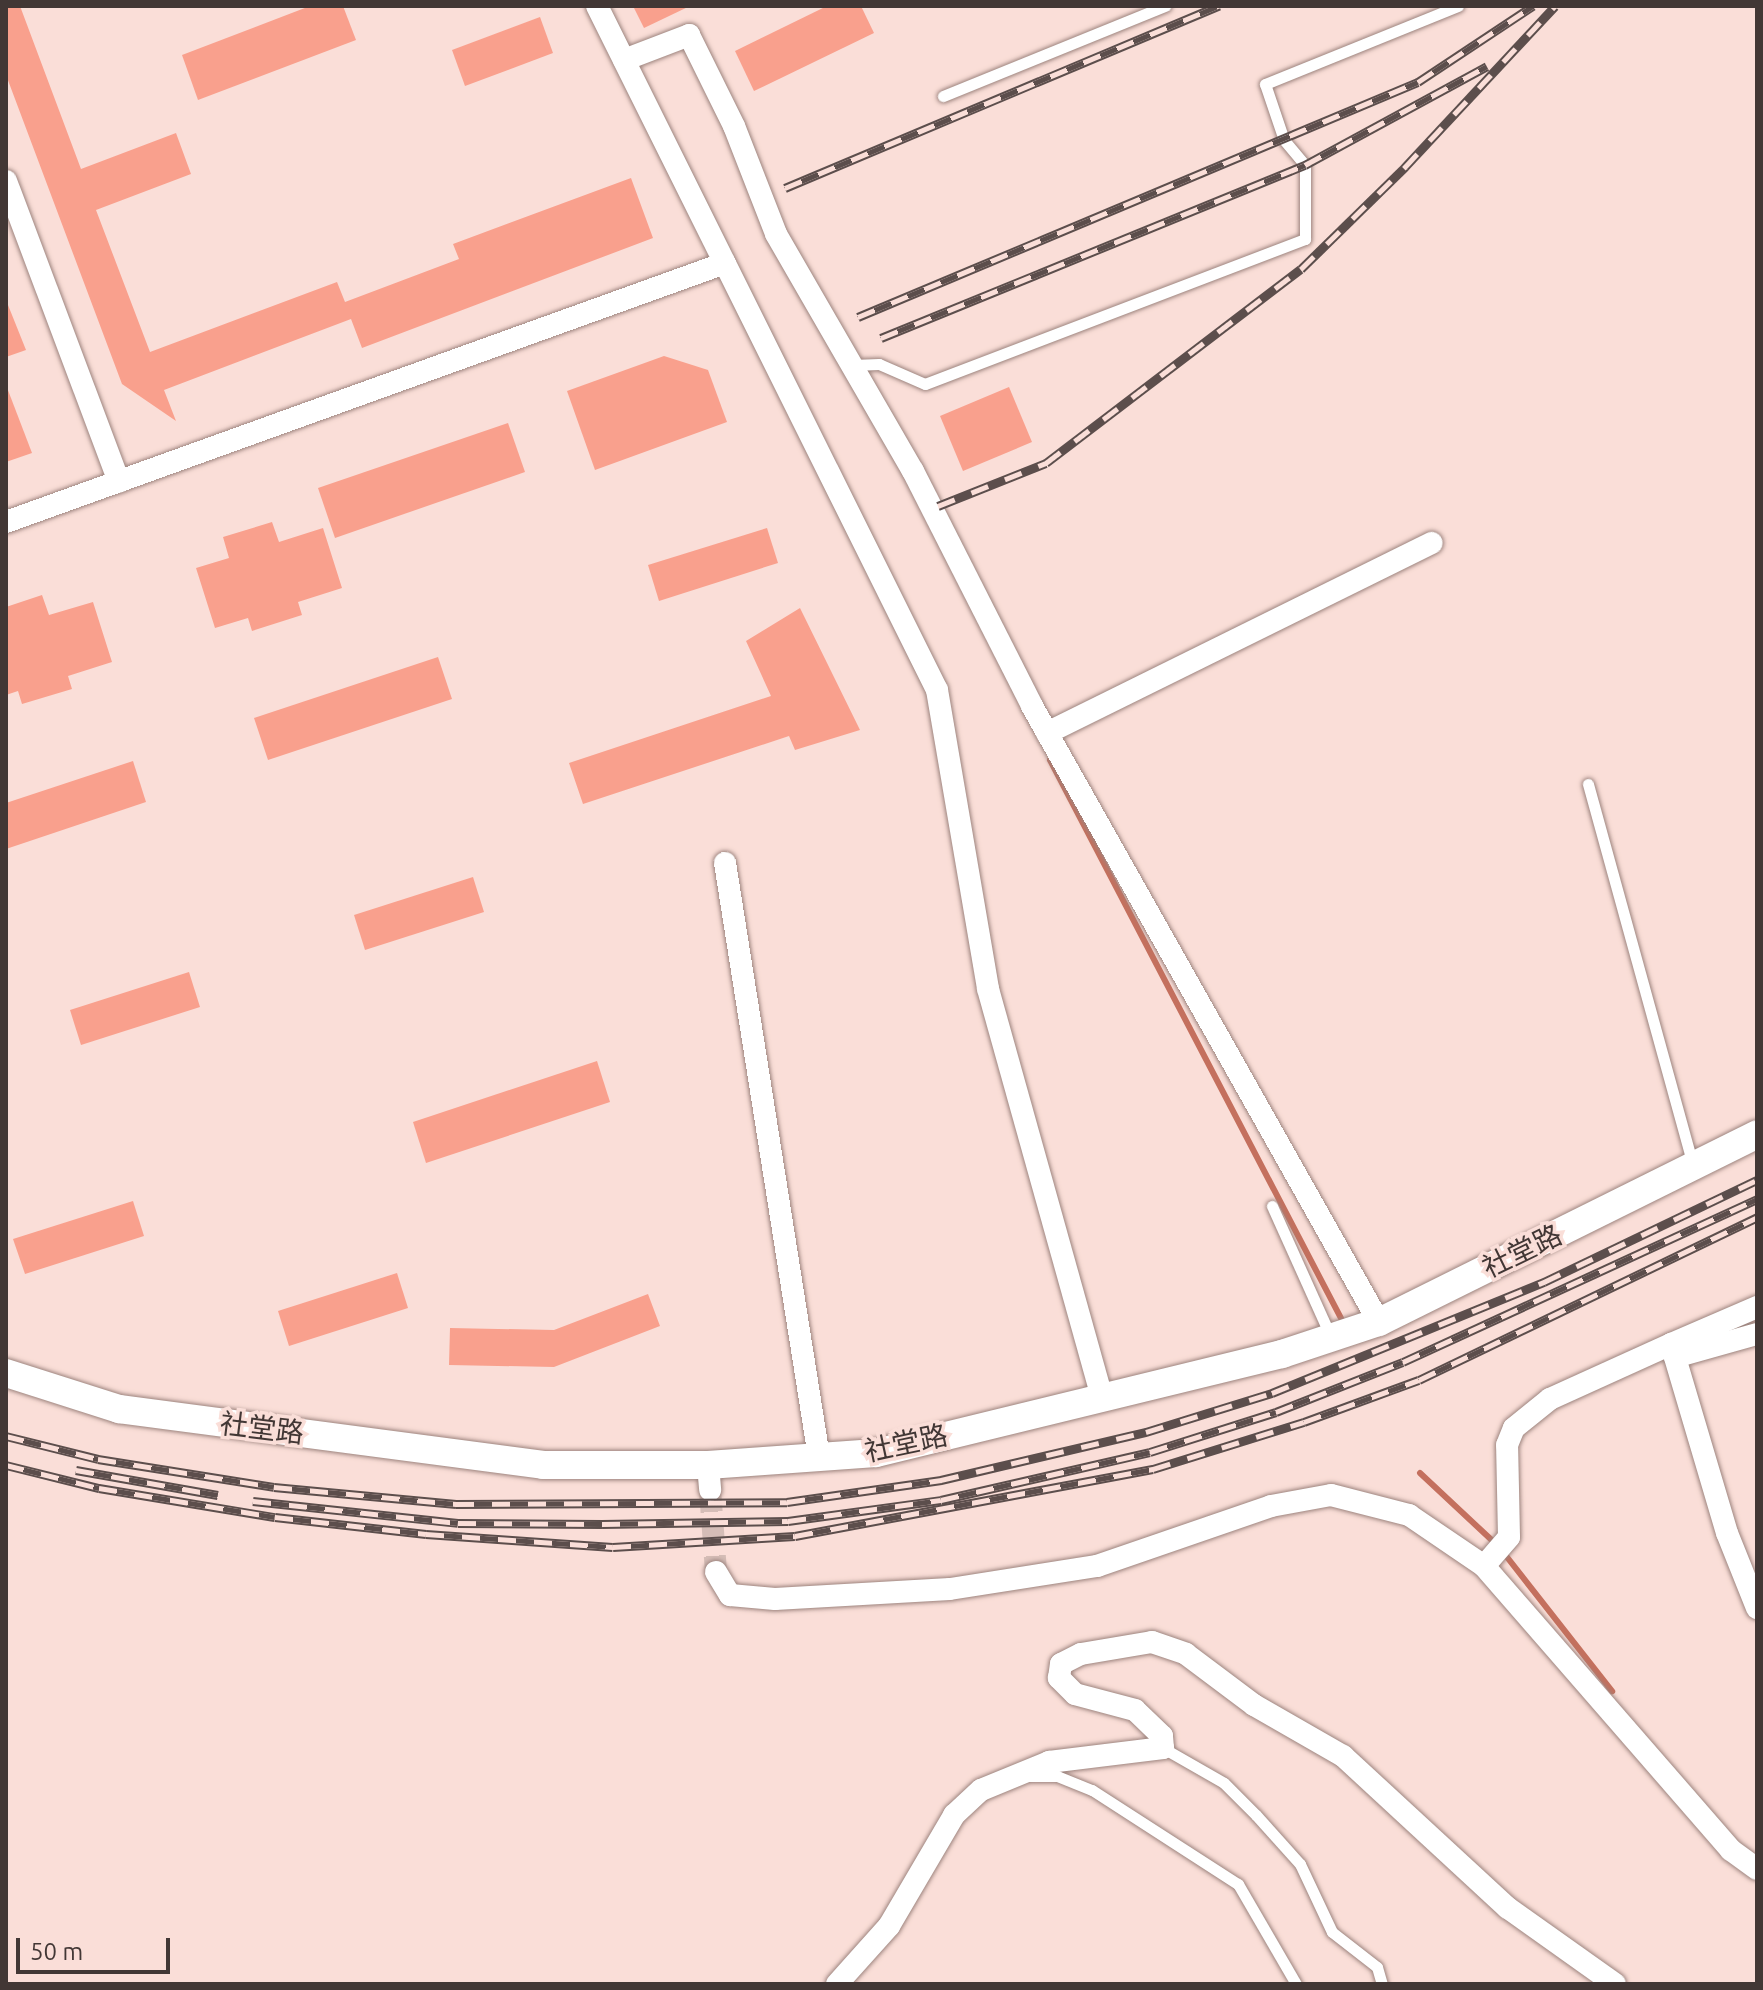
<!DOCTYPE html>
<html>
<head>
<meta charset="utf-8">
<style>
	body { margin:0 }
	#map { position:relative; width:1763px; height:1990px; overflow:hidden; background:#faded8; font-family:Ubuntu,"Noto Sans SC",sans-serif }
	div>[style] { position:absolute }
	.stream>* { height:6px; margin:-3px; padding:0 3px; transform-origin:3px; border-radius:3px; background:#c4705e }
	.building>* { inset:0; background:#f9a08d }
	.minor-tunnel>* { height:22px; margin-top:-11px; transform-origin:0; background:repeating-linear-gradient(90deg,#d5bdb7 0 22px,transparent 0 33px) }
	.roads { filter:drop-shadow(0 0 2px #9d847e) drop-shadow(0 0 2px #9d847e) }
	.service>* { height:11px; margin:-5.5px; padding:0 5.5px; transform-origin:5.5px; border-radius:5.5px; background:#fff }
	.minor>* { height:22px; margin:-11px; padding:0 11px; transform-origin:11px; border-radius:11px; background:#fff }
	.tertiary>* { height:28px; margin:-14px; padding:0 14px; transform-origin:14px; border-radius:14px; background:#fff }
	.rail>* { height:9px; margin-top:-4.5px; transform-origin:0; background:repeating-linear-gradient(90deg,#faded8 0 18px,#5c4e4c 0 36px); box-sizing:border-box; border-block:2px solid #5c4e4c }
	span { translate:-50% -50%; white-space:nowrap; text-align:center; line-height:1.15; -webkit-text-stroke:7px #faded8; paint-order:stroke }
	.street-label { font-size:28px; color:#423735 }
	.frame { position:absolute; inset:0; border:8px solid #423735; pointer-events:none }
	.scale { position:absolute; left:16px; top:1938px; width:154px; height:36px; box-sizing:border-box; border:4px solid #423735; border-top:0; padding-left:10px; font-size:24px; line-height:28px; white-space:nowrap; color:#423735; -webkit-text-stroke:6px #faded8; paint-order:stroke }
</style>
</head>
<body>
<div id="map">
	<div class="stream">
		<div style="left:1050px;top:760px;width:636px;rotate:62.47deg"></div>
		<div style="left:1420px;top:1473px;width:104px;rotate:43.1deg"></div>
		<div style="left:1503px;top:1552px;width:177px;rotate:51.9deg"></div>
	</div>
	<div class="building">
		<div style="clip-path:polygon(6px 6px,20px 6px,81px 169px,176px 133px,191px 174px,96px 210px,150px 352px,337px 282px,345px 302px,459px 259px,453px 244px,631px 178px,653px 238px,362px 348px,351px 319px,164px 390px,176px 421px,122px 384px,6px 75px)"></div>
		<div style="clip-path:polygon(310px 6px,343px 6px,356px 40px,198px 100px,182px 55px)"></div>
		<div style="clip-path:polygon(633px 6px,690px 6px,644px 28px)"></div>
		<div style="clip-path:polygon(827px 6px,861px 6px,874px 33px,754px 91px,735px 51px)"></div>
		<div style="clip-path:polygon(540px 17px,553px 53px,465px 86px,452px 50px)"></div>
		<div style="clip-path:polygon(6px 300px,26px 350px,6px 357px)"></div>
		<div style="clip-path:polygon(664px 356px,708px 370px,727px 422px,595px 470px,567px 391px)"></div>
		<div style="clip-path:polygon(6px 385px,32px 453px,6px 462px)"></div>
		<div style="clip-path:polygon(1009px 387px,1032px 442px,963px 471px,940px 416px)"></div>
		<div style="clip-path:polygon(508px 423px,525px 472px,335px 538px,318px 488px)"></div>
		<div style="clip-path:polygon(272px 522px,279px 542px,323px 528px,342px 588px,298px 602px,302px 615px,252px 631px,248px 618px,215px 628px,196px 568px,229px 558px,223px 537px)"></div>
		<div style="clip-path:polygon(767px 528px,778px 563px,659px 601px,648px 565px)"></div>
		<div style="clip-path:polygon(42px 595px,49px 615px,93px 602px,112px 662px,68px 676px,72px 689px,22px 704px,18px 691px,6px 695px,6px 607px)"></div>
		<div style="clip-path:polygon(800px 608px,860px 730px,795px 750px,789px 736px,583px 804px,569px 763px,771px 696px,746px 641px)"></div>
		<div style="clip-path:polygon(438px 657px,452px 699px,268px 760px,254px 718px)"></div>
		<div style="clip-path:polygon(133px 761px,146px 802px,6px 849px,6px 803px)"></div>
		<div style="clip-path:polygon(473px 877px,484px 912px,365px 950px,354px 915px)"></div>
		<div style="clip-path:polygon(189px 972px,200px 1007px,81px 1045px,70px 1010px)"></div>
		<div style="clip-path:polygon(597px 1061px,610px 1102px,426px 1163px,413px 1122px)"></div>
		<div style="clip-path:polygon(133px 1201px,144px 1236px,25px 1274px,13px 1239px)"></div>
		<div style="clip-path:polygon(397px 1273px,408px 1308px,289px 1346px,278px 1311px)"></div>
		<div style="clip-path:polygon(648px 1294px,660px 1326px,554px 1367px,449px 1365px,450px 1328px,554px 1330px)"></div>
	</div>
	<div class="minor-tunnel">
		<div style="left:710px;top:1490px;width:82px;rotate:85.8deg"></div>
	</div>
	<div class="roads">
		<div class="service">
			<div style="left:943px;top:96px;width:240px;rotate:-22.1deg"></div>
			<div style="left:852px;top:365px;width:27px;rotate:-2deg"></div>
			<div style="left:879px;top:364px;width:50px;rotate:23.5deg"></div>
			<div style="left:925px;top:384px;width:407px;rotate:-20.9deg"></div>
			<div style="left:1305px;top:239px;width:74px;rotate:-90deg"></div>
			<div style="left:1305px;top:165px;width:33px;rotate:-130deg"></div>
			<div style="left:1284px;top:140px;width:59px;rotate:-108.7deg"></div>
			<div style="left:1265px;top:84px;width:208px;rotate:-22deg"></div>
			<div style="left:1588px;top:784px;width:395px;rotate:74.6deg"></div>
			<div style="left:1272px;top:1206px;width:144px;rotate:65.8deg"></div>
			<div style="left:1163px;top:1748px;width:70px;rotate:29.8deg"></div>
			<div style="left:1224px;top:1783px;width:45px;rotate:45deg"></div>
			<div style="left:1256px;top:1815px;width:66px;rotate:48.1deg"></div>
			<div style="left:1300px;top:1864px;width:75px;rotate:64.8deg"></div>
			<div style="left:1332px;top:1932px;width:57px;rotate:37.9deg"></div>
			<div style="left:1377px;top:1967px;width:18px;rotate:74deg"></div>
			<div style="left:1029px;top:1776px;width:28px"></div>
			<div style="left:1057px;top:1776px;width:38px;rotate:22deg"></div>
			<div style="left:1092px;top:1790px;width:174px;rotate:32.8deg"></div>
			<div style="left:1238px;top:1884px;width:116px;rotate:59.9deg"></div>
		</div>
		<div class="minor">
			<div style="left:597px;top:6px;width:764px;rotate:63.57deg"></div>
			<div style="left:937px;top:690px;width:303px;rotate:80.3deg"></div>
			<div style="left:988px;top:989px;width:425px;rotate:74.4deg"></div>
			<div style="left:624px;top:60px;width:70px;rotate:-21deg"></div>
			<div style="left:689px;top:35px;width:102px;rotate:63.7deg"></div>
			<div style="left:734px;top:126px;width:116px;rotate:68.7deg"></div>
			<div style="left:776px;top:234px;width:274px;rotate:60deg"></div>
			<div style="left:913px;top:471px;width:263px;rotate:63.1deg"></div>
			<div style="left:1032px;top:706px;width:707px;rotate:60.61deg"></div>
			<div style="left:6px;top:181px;width:321px;rotate:69.4deg"></div>
			<div style="left:6px;top:522px;width:764px;rotate:-19.81deg"></div>
			<div style="left:1047px;top:733px;width:429px;rotate:-26.3deg"></div>
			<div style="left:725px;top:863px;width:601px;rotate:81.01deg"></div>
			<div style="left:1671px;top:1344px;width:94px;rotate:-23.3deg"></div>
			<div style="left:1675px;top:1357px;width:85px;rotate:-15.7deg"></div>
			<div style="left:708px;top:1465px;width:25px;rotate:85deg"></div>
			<div style="left:1484px;top:1566px;width:38px;rotate:-49deg"></div>
			<div style="left:1509px;top:1537px;width:92px;rotate:-91.2deg"></div>
			<div style="left:1507px;top:1445px;width:18px;rotate:-68deg"></div>
			<div style="left:1514px;top:1428px;width:46px;rotate:-38.9deg"></div>
			<div style="left:1550px;top:1399px;width:133px;rotate:-24.4deg"></div>
			<div style="left:1671px;top:1344px;width:197px;rotate:73.5deg"></div>
			<div style="left:1727px;top:1533px;width:81px;rotate:68.2deg"></div>
			<div style="left:716px;top:1572px;width:27px;rotate:59deg"></div>
			<div style="left:730px;top:1595px;width:45px;rotate:5.1deg"></div>
			<div style="left:775px;top:1599px;width:175px;rotate:-3.3deg"></div>
			<div style="left:950px;top:1589px;width:149px;rotate:-8.9deg"></div>
			<div style="left:1097px;top:1566px;width:184px;rotate:-19deg"></div>
			<div style="left:1271px;top:1506px;width:61px;rotate:-10.4deg"></div>
			<div style="left:1331px;top:1495px;width:81px;rotate:14.4deg"></div>
			<div style="left:1409px;top:1515px;width:91px;rotate:34.2deg"></div>
			<div style="left:1484px;top:1566px;width:376px;rotate:49deg"></div>
			<div style="left:1731px;top:1850px;width:32px;rotate:36deg"></div>
			<div style="left:837px;top:1984px;width:78px;rotate:-48.1deg"></div>
			<div style="left:889px;top:1926px;width:129px;rotate:-59.6deg"></div>
			<div style="left:954px;top:1815px;width:37px;rotate:-43deg"></div>
			<div style="left:981px;top:1790px;width:74px;rotate:-22.4deg"></div>
			<div style="left:1049px;top:1762px;width:115px;rotate:-7deg"></div>
			<div style="left:1163px;top:1748px;width:12px;rotate:-95deg"></div>
			<div style="left:1162px;top:1736px;width:37px;rotate:-136deg"></div>
			<div style="left:1135px;top:1710px;width:62px;rotate:-165.1deg"></div>
			<div style="left:1075px;top:1694px;width:23px;rotate:-135deg"></div>
			<div style="left:1059px;top:1678px;width:14px;rotate:-82deg"></div>
			<div style="left:1061px;top:1664px;width:22px;rotate:-27deg"></div>
			<div style="left:1081px;top:1654px;width:72px;rotate:-9.6deg"></div>
			<div style="left:1152px;top:1642px;width:36px;rotate:19deg"></div>
			<div style="left:1186px;top:1654px;width:85px;rotate:36.9deg"></div>
			<div style="left:1254px;top:1705px;width:103px;rotate:29.8deg"></div>
			<div style="left:1343px;top:1756px;width:224px;rotate:42.7deg"></div>
			<div style="left:1508px;top:1908px;width:131px;rotate:35.4deg"></div>
		</div>
		<div class="tertiary">
			<div style="left:6px;top:1373px;width:119px;rotate:17.7deg"></div>
			<div style="left:119px;top:1409px;width:428px;rotate:7.5deg"></div>
			<div style="left:543px;top:1465px;width:165px"></div>
			<div style="left:708px;top:1465px;width:168px;rotate:-4.1deg"></div>
			<div style="left:876px;top:1453px;width:418px;rotate:-13.7deg"></div>
			<div style="left:1282px;top:1354px;width:102px;rotate:-18.3deg"></div>
			<div style="left:1379px;top:1322px;width:422px;rotate:-26.4deg"></div>
		</div>
	</div>
	<div class="rail">
		<div style="left:785px;top:188px;width:471px;rotate:-22.8deg"></div>
		<div style="left:858px;top:317px;width:607px;rotate:-22.77deg"></div>
		<div style="left:1418px;top:82px;width:138px;rotate:-33.5deg"></div>
		<div style="left:881px;top:338px;width:458px;rotate:-22.2deg"></div>
		<div style="left:1305px;top:165px;width:207px;rotate:-28.5deg"></div>
		<div style="left:938px;top:506px;width:116px;rotate:-21.7deg"></div>
		<div style="left:1046px;top:463px;width:320px;rotate:-37.3deg"></div>
		<div style="left:1301px;top:269px;width:146px;rotate:-44.4deg"></div>
		<div style="left:1405px;top:167px;width:220px;rotate:-47deg"></div>
		<div style="left:6px;top:1436px;width:95px;rotate:14deg"></div>
		<div style="left:98px;top:1459px;width:178px;rotate:9deg"></div>
		<div style="left:274px;top:1487px;width:183px;rotate:5.3deg"></div>
		<div style="left:456px;top:1504px;width:331px;rotate:-0.3deg"></div>
		<div style="left:787px;top:1502px;width:156px;rotate:-8.1deg"></div>
		<div style="left:941px;top:1480px;width:211px;rotate:-13.2deg"></div>
		<div style="left:1146px;top:1432px;width:132px;rotate:-17.2deg"></div>
		<div style="left:1272px;top:1393px;width:294px;rotate:-22.2deg"></div>
		<div style="left:1544px;top:1282px;width:236px;rotate:-25.6deg"></div>
		<div style="left:6px;top:1465px;width:96px;rotate:13.9deg"></div>
		<div style="left:99px;top:1488px;width:178px;rotate:9.4deg"></div>
		<div style="left:275px;top:1517px;width:152px;rotate:6.4deg"></div>
		<div style="left:426px;top:1534px;width:187px;rotate:4deg"></div>
		<div style="left:613px;top:1547px;width:182px;rotate:-3.5deg"></div>
		<div style="left:795px;top:1536px;width:364px;rotate:-10.6deg"></div>
		<div style="left:1153px;top:1469px;width:158px;rotate:-17.3deg"></div>
		<div style="left:1304px;top:1422px;width:122px;rotate:-20.1deg"></div>
		<div style="left:1419px;top:1380px;width:375px;rotate:-25.7deg"></div>
		<div style="left:76px;top:1470px;width:144px;rotate:10deg"></div>
		<div style="left:253px;top:1501px;width:206px;rotate:6.1deg"></div>
		<div style="left:458px;top:1523px;width:144px;rotate:0.4deg"></div>
		<div style="left:602px;top:1524px;width:186px;rotate:-0.9deg"></div>
		<div style="left:788px;top:1521px;width:154px;rotate:-7.8deg"></div>
		<div style="left:941px;top:1500px;width:214px;rotate:-12.9deg"></div>
		<div style="left:1150px;top:1452px;width:132px;rotate:-17.6deg"></div>
		<div style="left:1276px;top:1412px;width:136px;rotate:-21.5deg"></div>
		<div style="left:1403px;top:1362px;width:390px;rotate:-24.7deg"></div>
	</div>
	<div class="street-label">
		<span style="left:1522px;top:1251px;rotate:-26deg">社堂路</span>
		<span style="left:262px;top:1428px;rotate:7deg">社堂路</span>
		<span style="left:906px;top:1443px;rotate:-12deg">社堂路</span>
	</div>
	<div class="frame"></div>
	<div class="scale">50 m</div>
</div>
</body>
</html>
